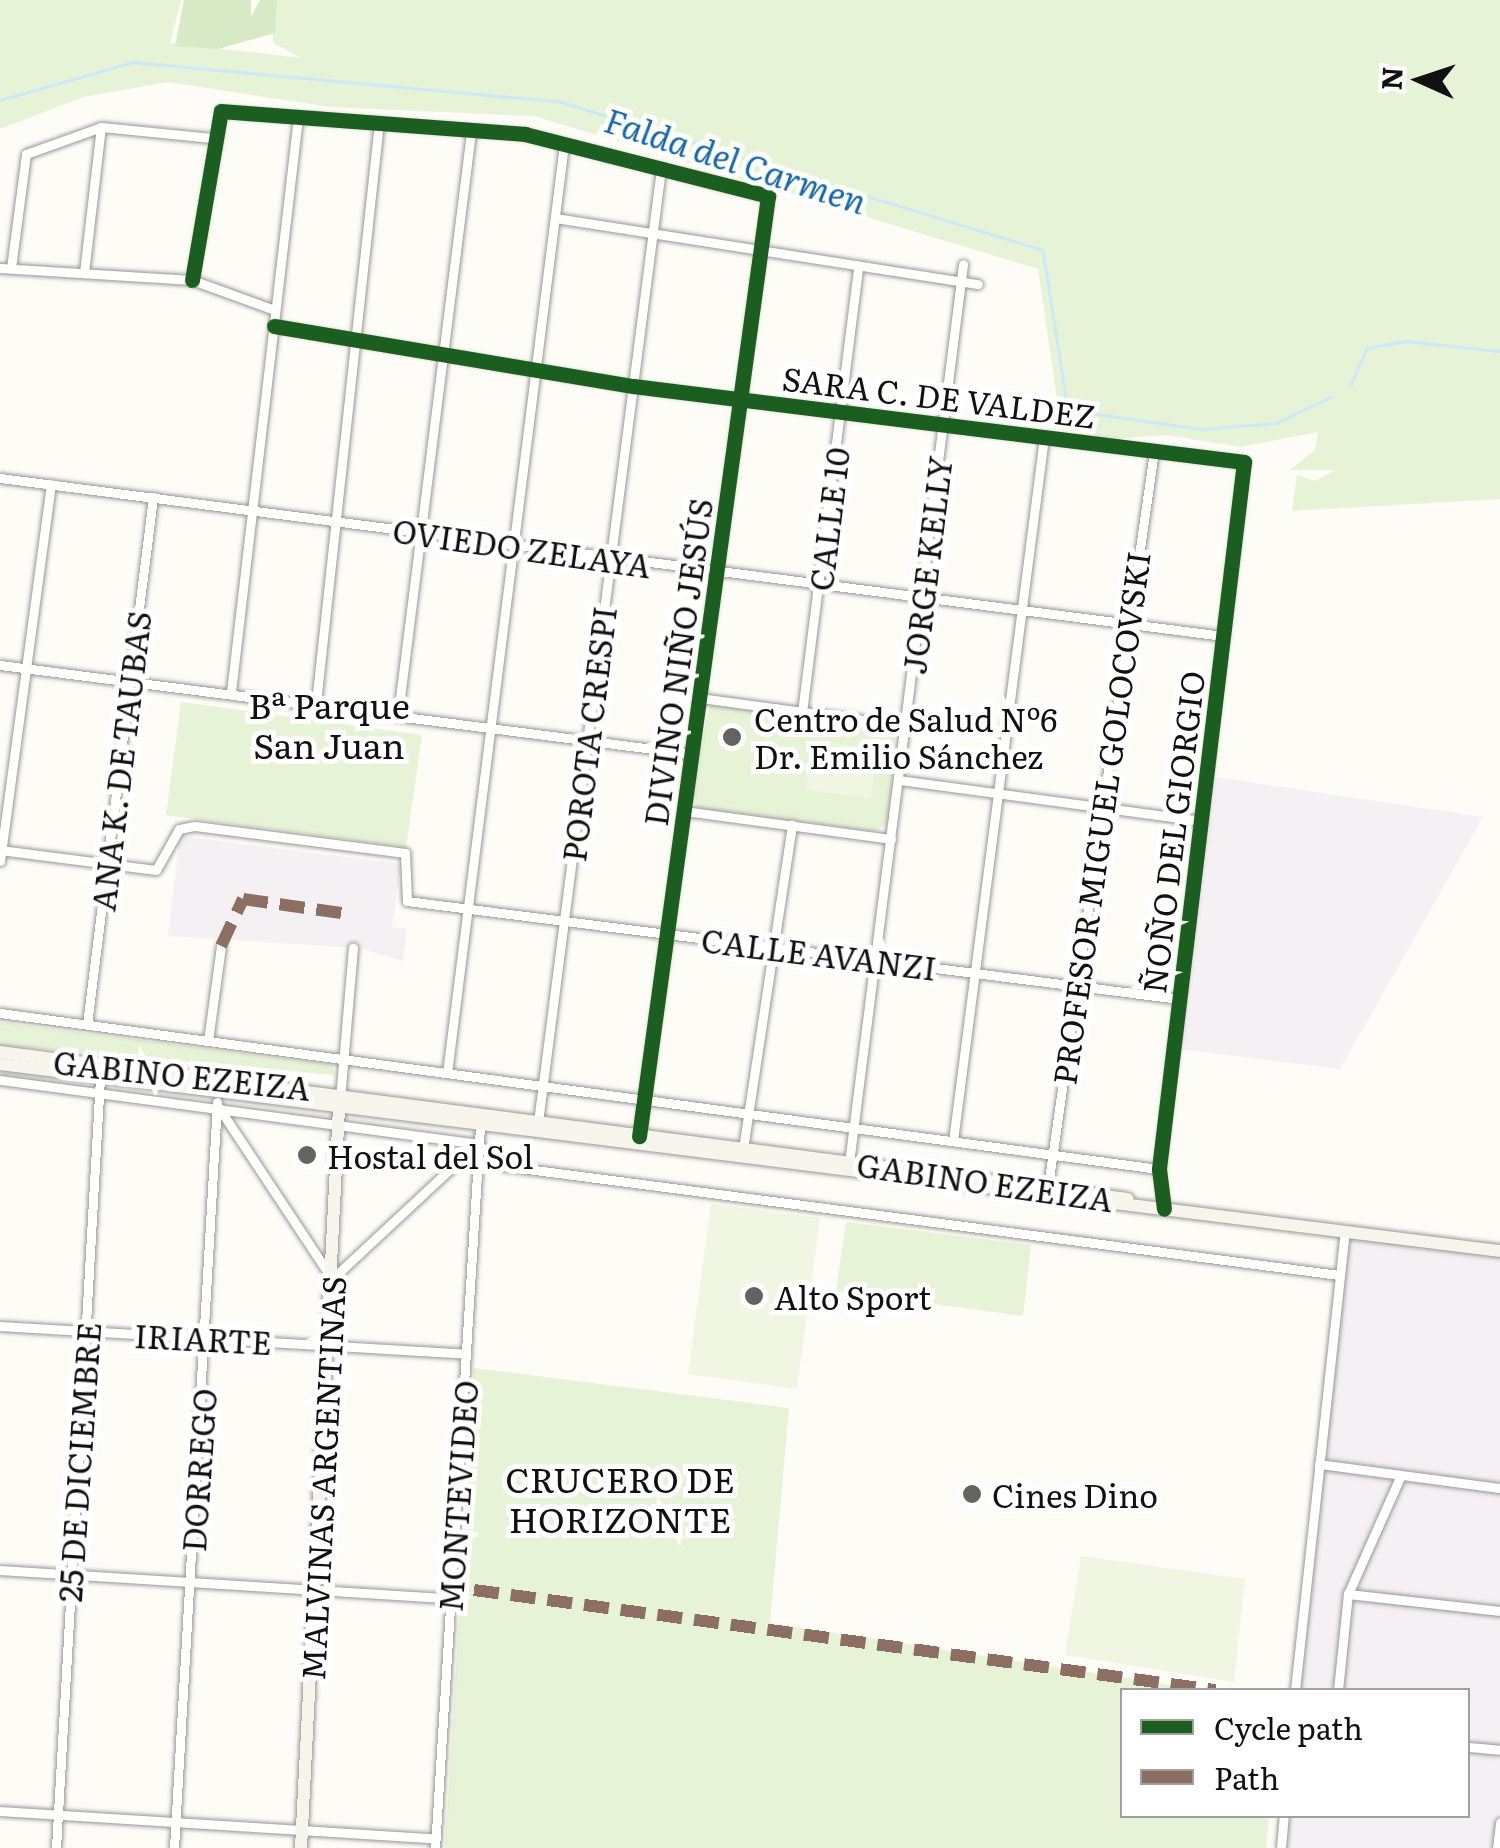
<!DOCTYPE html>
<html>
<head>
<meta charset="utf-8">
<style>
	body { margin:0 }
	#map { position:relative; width:1500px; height:1848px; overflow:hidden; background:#fdfcf7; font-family:Literata,serif }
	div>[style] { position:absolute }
	.industrial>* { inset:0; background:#f5f0f3 }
	.green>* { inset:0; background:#e7f3d7 }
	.forest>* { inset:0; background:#d8eac5 }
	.pitch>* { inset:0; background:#f0f6e1 }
	.stream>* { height:2.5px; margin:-1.25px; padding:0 1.25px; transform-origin:1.25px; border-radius:1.25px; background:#cde8f7 }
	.roads { filter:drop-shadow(0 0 2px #979795) drop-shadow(0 0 2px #979795) }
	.street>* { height:9px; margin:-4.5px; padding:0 4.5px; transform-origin:4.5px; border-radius:4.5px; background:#fffffe }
	.secondary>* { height:12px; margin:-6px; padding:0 6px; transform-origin:6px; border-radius:6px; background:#f6f4eb }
	.quiet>* { height:12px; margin-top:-6px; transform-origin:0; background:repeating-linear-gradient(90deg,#8d6e63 0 25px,transparent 0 37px) }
	.cycleway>* { height:15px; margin:-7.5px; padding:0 7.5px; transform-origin:7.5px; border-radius:7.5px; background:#1b5e20 }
	.dots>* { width:28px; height:28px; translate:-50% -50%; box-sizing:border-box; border:5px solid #fff; border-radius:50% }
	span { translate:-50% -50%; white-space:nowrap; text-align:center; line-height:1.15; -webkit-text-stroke:10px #fff; paint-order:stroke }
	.street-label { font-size:32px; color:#111 }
	.poi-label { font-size:32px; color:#111 }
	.left { translate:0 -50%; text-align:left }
	.water-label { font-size:35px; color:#1768a6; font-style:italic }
	.neighbourhood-label { font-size:35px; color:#111 }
	.legend { position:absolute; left:1120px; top:1688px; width:350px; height:130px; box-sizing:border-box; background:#fff; border:2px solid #a0a0a0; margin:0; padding:12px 18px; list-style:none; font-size:30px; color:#111 }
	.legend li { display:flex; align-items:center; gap:20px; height:50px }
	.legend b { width:50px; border:2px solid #a0a0a0 }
	.north { position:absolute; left:1370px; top:30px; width:100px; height:100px; -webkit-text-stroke:8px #fff; paint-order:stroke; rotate:273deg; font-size:28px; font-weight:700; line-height:40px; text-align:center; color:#111 }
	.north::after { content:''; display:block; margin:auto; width:35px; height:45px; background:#111; clip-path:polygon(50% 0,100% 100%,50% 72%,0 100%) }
</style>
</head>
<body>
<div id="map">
	<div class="industrial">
		<div style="clip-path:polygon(1215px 777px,1483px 817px,1340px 1069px,1179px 1049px)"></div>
		<div style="clip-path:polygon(180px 836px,401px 864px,392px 927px,407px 929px,403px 961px,359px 948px,168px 936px)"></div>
		<div style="clip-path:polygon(1345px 1232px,1500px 1252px,1500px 1848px,1281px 1848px,1284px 1816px,1468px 1816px,1468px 1690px,1297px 1690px)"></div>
	</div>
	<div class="green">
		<div style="clip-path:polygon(0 0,181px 0,170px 43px,302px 58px,273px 43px,273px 0,1500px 0,1500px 499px,1292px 511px,1297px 475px,1315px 481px,1336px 470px,1290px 470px,1315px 450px,1318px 432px,1241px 447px,1166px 435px,1098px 440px,1057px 399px,1038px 269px,534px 116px,330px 107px,168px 82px,83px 97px,0 129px)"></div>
		<div style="clip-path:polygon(181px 702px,422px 735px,406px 847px,166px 815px)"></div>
		<div style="clip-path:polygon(710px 705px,895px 730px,889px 823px,875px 831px,699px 808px,689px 798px)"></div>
		<div style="clip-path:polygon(0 1022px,332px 1065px,335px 1075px,0 1045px)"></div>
		<div style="clip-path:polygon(846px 1222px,1031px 1245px,1023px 1316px,836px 1291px)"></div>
		<div style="clip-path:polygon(474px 1368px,789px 1408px,770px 1623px,1204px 1690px,1122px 1690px,1122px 1816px,1269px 1816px,1266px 1848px,445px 1848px)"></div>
	</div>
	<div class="forest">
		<div style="clip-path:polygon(184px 0,251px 0,251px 17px,260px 0,277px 0,275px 33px,218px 49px,175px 46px)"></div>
	</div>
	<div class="pitch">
		<div style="clip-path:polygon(812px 741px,877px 749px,871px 798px,806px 790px)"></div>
		<div style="clip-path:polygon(711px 1204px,820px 1218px,797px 1389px,688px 1374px)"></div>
		<div style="clip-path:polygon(1081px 1556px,1245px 1579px,1234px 1682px,1065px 1655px)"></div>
	</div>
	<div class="stream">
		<div style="left:0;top:100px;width:138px;rotate:-15.9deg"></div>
		<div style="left:133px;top:62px;width:430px;rotate:5.3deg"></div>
		<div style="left:561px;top:102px;width:504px;rotate:17.07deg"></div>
		<div style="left:1043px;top:250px;width:162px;rotate:81.1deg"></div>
		<div style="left:1068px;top:410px;width:135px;rotate:8.1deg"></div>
		<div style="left:1202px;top:429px;width:74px;rotate:-4.6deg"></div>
		<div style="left:1276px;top:423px;width:61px;rotate:-25.3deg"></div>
		<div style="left:1351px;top:384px;width:39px;rotate:-66deg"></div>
		<div style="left:1367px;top:348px;width:40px;rotate:-10deg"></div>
		<div style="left:1406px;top:341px;width:95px;rotate:6.1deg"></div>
	</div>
	<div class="roads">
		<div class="street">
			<div style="left:555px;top:218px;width:428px;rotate:8.9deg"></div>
			<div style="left:0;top:268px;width:192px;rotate:3.6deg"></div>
			<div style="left:192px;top:280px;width:88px;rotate:19.9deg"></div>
			<div style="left:11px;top:268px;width:115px;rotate:-82.5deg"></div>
			<div style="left:26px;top:154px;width:80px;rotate:-19.8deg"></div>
			<div style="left:84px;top:273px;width:147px;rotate:-83.4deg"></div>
			<div style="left:101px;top:127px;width:112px;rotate:5.7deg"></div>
			<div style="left:192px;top:280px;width:171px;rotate:-80.3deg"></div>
			<div style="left:221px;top:111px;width:305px;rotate:4.3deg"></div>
			<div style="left:525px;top:134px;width:251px;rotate:14.3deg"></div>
			<div style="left:768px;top:196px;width:949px;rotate:97.81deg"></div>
			<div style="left:274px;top:326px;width:364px;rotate:9.5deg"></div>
			<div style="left:633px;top:386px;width:616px;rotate:7.09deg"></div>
			<div style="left:1244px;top:462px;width:712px;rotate:96.86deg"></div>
			<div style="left:1159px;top:1169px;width:40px;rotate:82.9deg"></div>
			<div style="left:0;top:478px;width:1233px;rotate:7.36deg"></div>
			<div style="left:0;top:665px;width:698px;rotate:7.33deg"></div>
			<div style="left:231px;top:692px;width:579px;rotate:-83.35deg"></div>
			<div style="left:700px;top:698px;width:208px;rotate:7.7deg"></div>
			<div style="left:316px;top:703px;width:584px;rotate:-83.81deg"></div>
			<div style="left:802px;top:712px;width:450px;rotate:-82.8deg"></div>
			<div style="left:398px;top:714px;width:587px;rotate:-82.85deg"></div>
			<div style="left:899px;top:780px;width:305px;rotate:7.7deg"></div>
			<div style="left:684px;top:811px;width:209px;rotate:7.7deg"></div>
			<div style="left:0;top:850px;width:157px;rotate:7.3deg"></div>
			<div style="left:156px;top:870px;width:47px;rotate:-60.7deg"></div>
			<div style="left:179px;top:829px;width:16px;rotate:-11deg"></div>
			<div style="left:195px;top:826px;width:212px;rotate:7.3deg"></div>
			<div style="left:405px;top:853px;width:48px;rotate:87.6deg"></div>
			<div style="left:407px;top:901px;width:778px;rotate:7.23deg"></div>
			<div style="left:0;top:861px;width:380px;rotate:-82.3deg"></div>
			<div style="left:0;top:1013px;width:1169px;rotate:7.67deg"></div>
			<div style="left:87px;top:1024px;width:531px;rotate:-82.86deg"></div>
			<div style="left:208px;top:1041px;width:96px;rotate:-82.2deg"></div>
			<div style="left:447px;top:1073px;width:936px;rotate:-82.82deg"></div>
			<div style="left:0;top:1080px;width:481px;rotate:7.6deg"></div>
			<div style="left:477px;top:1144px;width:35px;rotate:39deg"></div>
			<div style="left:504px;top:1166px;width:842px;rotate:7.44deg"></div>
			<div style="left:340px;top:1099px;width:152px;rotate:-85.1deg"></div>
			<div style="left:217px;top:1105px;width:209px;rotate:56.5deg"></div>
			<div style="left:332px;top:1279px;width:198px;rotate:-43deg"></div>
			<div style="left:538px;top:1122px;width:962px;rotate:-82.65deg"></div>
			<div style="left:953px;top:1141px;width:710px;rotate:-82.63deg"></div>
			<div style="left:743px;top:1149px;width:328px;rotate:-81.4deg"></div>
			<div style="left:849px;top:1163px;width:906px;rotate:-82.77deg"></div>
			<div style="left:1048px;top:1186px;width:743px;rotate:-81.79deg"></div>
			<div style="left:0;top:1326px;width:467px;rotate:3.4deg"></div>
			<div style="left:1319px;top:1464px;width:183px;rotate:7.6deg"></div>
			<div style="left:0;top:1570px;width:452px;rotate:3.6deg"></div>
			<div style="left:1348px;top:1594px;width:153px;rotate:6.4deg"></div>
			<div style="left:1295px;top:1690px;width:461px;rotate:-83.8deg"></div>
			<div style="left:1338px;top:1690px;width:97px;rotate:-84.1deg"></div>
			<div style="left:1348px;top:1594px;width:130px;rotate:-66deg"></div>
			<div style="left:1468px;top:1747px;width:32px;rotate:5deg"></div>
			<div style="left:0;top:1811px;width:436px;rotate:3.6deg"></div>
			<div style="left:56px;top:1848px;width:772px;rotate:-86.73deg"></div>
			<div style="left:174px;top:1848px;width:747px;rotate:-86.7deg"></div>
			<div style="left:435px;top:1848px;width:723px;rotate:-86.43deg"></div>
			<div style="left:1281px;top:1848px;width:32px;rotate:-85deg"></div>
			<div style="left:1497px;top:1848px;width:26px;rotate:-83deg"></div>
		</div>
		<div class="secondary">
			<div style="left:0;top:1052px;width:1137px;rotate:7.43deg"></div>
			<div style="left:0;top:1064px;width:1512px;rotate:7.11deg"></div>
			<div style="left:301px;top:1848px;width:741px;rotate:-87.06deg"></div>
		</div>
	</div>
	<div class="quiet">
		<div style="left:221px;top:946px;width:52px;rotate:-64.9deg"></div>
		<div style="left:243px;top:899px;width:106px;rotate:8.1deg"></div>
		<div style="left:474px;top:1590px;width:748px;rotate:7.69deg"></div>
	</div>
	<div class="cycleway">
		<div style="left:192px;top:280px;width:171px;rotate:-80.3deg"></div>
		<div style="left:221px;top:111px;width:305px;rotate:4.3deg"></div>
		<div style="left:525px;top:134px;width:251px;rotate:14.3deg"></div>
		<div style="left:768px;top:196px;width:949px;rotate:97.81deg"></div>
		<div style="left:274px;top:326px;width:364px;rotate:9.5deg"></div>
		<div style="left:633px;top:386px;width:616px;rotate:7.09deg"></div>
		<div style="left:1244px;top:462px;width:712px;rotate:96.86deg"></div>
		<div style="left:1159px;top:1169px;width:40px;rotate:82.9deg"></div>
	</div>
	<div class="dots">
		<div style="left:732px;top:737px;background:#646362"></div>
		<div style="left:307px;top:1155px;background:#646362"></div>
		<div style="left:754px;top:1296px;background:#646362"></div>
		<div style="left:972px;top:1494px;background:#646362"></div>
	</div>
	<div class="street-label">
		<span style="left:939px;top:396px;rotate:7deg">SARA C. DE VALDEZ</span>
		<span style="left:828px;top:519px;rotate:-83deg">CALLE 10</span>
		<span style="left:522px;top:547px;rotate:8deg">OVIEDO ZELAYA</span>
		<span style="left:926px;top:565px;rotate:-83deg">JORGE KELLY</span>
		<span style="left:677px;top:662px;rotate:-82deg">DIVINO NIÑO JESÚS</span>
		<span style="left:588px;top:734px;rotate:-83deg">POROTA CRESPI</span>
		<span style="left:120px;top:761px;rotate:-83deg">ANA K. DE TAUBAS</span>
		<span style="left:1100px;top:818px;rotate:-82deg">PROFESOR MIGUEL GOLOCOVSKI</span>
		<span style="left:1172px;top:832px;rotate:-83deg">ÑOÑO DEL GIORGIO</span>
		<span style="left:819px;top:953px;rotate:7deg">CALLE AVANZI</span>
		<span style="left:182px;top:1074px;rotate:6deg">GABINO EZEIZA</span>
		<span style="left:985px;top:1181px;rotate:8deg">GABINO EZEIZA</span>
		<span style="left:203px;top:1338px;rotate:3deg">IRIARTE</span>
		<span style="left:78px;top:1462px;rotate:-86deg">25 DE DICIEMBRE</span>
		<span style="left:198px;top:1470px;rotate:-86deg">DORREGO</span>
		<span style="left:322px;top:1478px;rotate:-87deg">MALVINAS ARGENTINAS</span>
		<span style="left:457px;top:1496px;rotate:-86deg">MONTEVIDEO</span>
	</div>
	<div class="poi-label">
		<span class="left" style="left:754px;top:737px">Centro de Salud Nº6<br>Dr. Emilio Sánchez</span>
		<span class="left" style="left:327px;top:1155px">Hostal del Sol</span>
		<span class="left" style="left:774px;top:1296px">Alto Sport</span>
		<span class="left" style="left:992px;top:1494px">Cines Dino</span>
	</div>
	<div class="water-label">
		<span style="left:736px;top:159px;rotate:18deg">Falda del Carmen</span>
	</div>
	<div class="neighbourhood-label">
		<span style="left:329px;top:724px">Bª Parque<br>San Juan</span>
		<span style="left:620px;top:1498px">CRUCERO DE<br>HORIZONTE</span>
	</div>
	<ul class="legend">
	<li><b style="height:12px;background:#1b5e20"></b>Cycle path</li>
	<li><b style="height:12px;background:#8d6e63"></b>Path</li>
	</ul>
	<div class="north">N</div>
</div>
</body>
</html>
